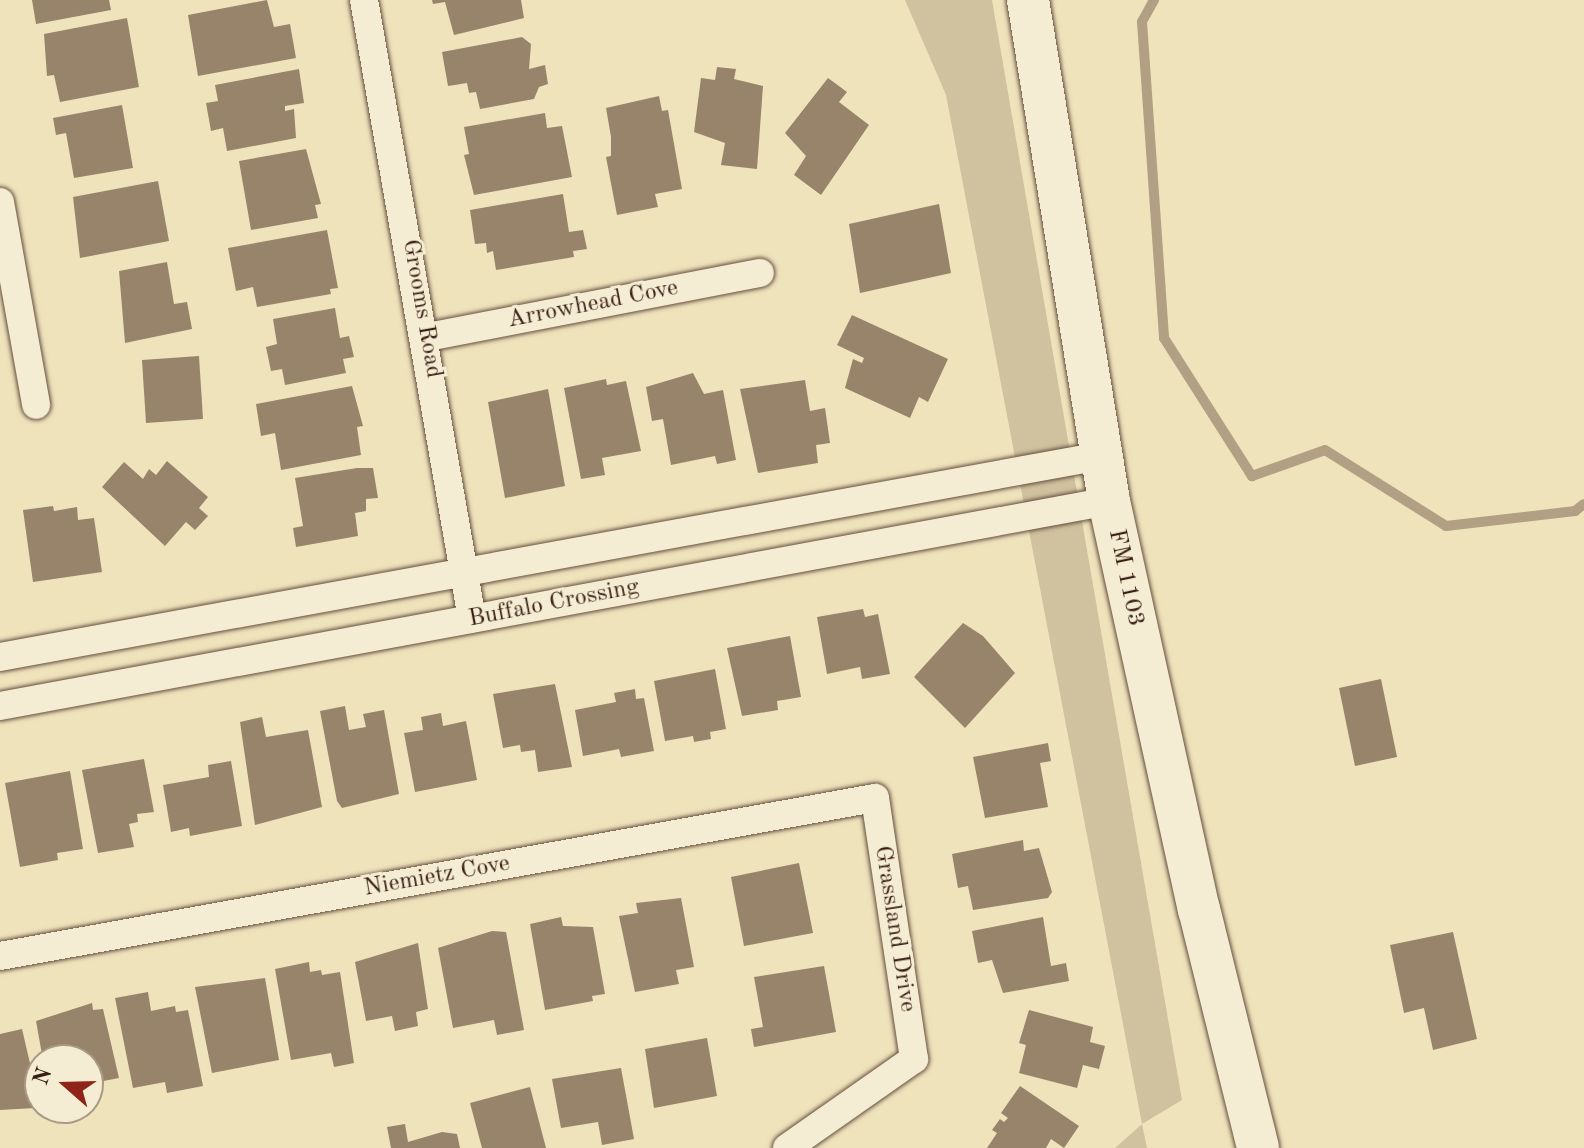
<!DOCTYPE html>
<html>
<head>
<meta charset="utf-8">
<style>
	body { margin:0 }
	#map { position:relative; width:1584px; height:1148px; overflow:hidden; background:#efe3bc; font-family:"Old Standard TT",serif }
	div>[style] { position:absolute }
	.green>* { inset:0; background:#d0c29f }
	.stream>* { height:10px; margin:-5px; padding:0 5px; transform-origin:5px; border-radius:5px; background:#b1a083 }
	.building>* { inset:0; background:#97846b }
	.roads { filter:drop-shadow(0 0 2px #664f3e) drop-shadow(0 0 2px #664f3e) }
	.minor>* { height:28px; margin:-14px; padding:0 14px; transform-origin:14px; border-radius:14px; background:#f5edd3 }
	.secondary>* { height:42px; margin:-21px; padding:0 21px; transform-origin:21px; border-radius:21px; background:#f5edd3 }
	span { translate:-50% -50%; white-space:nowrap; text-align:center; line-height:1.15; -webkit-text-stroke:6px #f5edd3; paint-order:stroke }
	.street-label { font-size:24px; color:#381e14 }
	.north { position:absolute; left:24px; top:1044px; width:80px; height:80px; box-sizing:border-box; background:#f5edd3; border:2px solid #a99a87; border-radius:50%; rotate:290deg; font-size:22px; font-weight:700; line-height:32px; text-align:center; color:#381e14 }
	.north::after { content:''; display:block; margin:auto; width:28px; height:36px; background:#8f2418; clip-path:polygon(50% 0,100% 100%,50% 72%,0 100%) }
</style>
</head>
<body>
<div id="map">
	<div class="green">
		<div style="clip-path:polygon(905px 0,992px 0,1182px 1100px,1142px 1124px,1147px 1148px,1115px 1148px,1142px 1124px,946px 95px)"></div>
	</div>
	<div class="stream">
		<div style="left:1154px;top:0;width:25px;rotate:119deg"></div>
		<div style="left:1142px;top:22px;width:317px;rotate:86deg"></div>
		<div style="left:1164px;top:338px;width:164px;rotate:57.5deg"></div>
		<div style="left:1252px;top:476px;width:77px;rotate:-19.6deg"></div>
		<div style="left:1325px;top:450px;width:143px;rotate:32.1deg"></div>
		<div style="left:1446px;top:526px;width:130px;rotate:-6.6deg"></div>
		<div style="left:1575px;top:511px;width:11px;rotate:-38deg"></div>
	</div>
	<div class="building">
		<div style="clip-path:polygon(32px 0,109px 0,111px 10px,36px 24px)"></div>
		<div style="clip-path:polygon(267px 0,274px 27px,290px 24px,296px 58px,198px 76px,188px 15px)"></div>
		<div style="clip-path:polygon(432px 0,521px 0,524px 18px,454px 35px,445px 2px,433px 4px)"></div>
		<div style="clip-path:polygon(127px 18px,139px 87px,60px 102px,54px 75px,47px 76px,44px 34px)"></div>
		<div style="clip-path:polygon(522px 37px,531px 44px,529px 69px,545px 65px,548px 84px,539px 87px,534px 99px,480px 109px,476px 92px,469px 93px,467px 83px,448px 86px,442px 52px)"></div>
		<div style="clip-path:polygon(717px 67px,736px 69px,734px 79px,763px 86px,757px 169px,721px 165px,725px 143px,694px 132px,701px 78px,715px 80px)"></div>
		<div style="clip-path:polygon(299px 69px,304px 103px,285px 106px,285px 111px,294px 109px,296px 138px,227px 151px,223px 128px,211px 131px,206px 103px,218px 101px,215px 85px)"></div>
		<div style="clip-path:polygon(828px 78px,847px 92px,839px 102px,869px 125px,821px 195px,794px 175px,806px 156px,785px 133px)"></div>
		<div style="clip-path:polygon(659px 96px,662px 111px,668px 110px,682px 189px,655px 194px,658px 207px,617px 215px,606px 157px,611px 156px,611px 137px,606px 108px)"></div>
		<div style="clip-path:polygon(122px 105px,133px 168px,74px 178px,66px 133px,56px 135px,53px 118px)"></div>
		<div style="clip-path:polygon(545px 113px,547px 128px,562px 126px,572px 177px,474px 195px,464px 155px,469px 154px,464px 127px)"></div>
		<div style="clip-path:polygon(306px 149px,321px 204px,315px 205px,318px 218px,251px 230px,239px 161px)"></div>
		<div style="clip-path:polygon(158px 181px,169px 241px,80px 258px,73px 197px)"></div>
		<div style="clip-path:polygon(563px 194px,569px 232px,583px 230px,587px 249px,573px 251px,574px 257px,496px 270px,493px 251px,487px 253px,486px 243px,475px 244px,470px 210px)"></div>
		<div style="clip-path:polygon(939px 204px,951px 273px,860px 293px,849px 224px)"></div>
		<div style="clip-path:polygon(327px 230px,338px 288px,330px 289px,331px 294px,257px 307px,253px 287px,236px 291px,228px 248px)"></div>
		<div style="clip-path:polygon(167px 262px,174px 304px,187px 302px,192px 329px,125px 343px,119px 271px)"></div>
		<div style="clip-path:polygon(335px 308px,340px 338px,349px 336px,354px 357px,343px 359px,346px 373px,285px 385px,282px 369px,271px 371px,266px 347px,277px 344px,273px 319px)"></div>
		<div style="clip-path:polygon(852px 315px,948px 359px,928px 402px,919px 397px,910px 418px,845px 388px,853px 359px,862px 363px,864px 358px,837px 345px)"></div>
		<div style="clip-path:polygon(199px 356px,203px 419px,146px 423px,142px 360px)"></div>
		<div style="clip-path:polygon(693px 373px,704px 394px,723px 390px,736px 460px,717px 464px,715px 456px,671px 465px,663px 419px,652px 421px,646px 387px)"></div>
		<div style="clip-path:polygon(606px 379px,607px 385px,626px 381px,641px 451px,602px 458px,605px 475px,581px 479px,564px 388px)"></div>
		<div style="clip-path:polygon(805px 380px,810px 411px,825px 408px,830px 443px,816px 445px,818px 463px,758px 473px,740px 389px)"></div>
		<div style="clip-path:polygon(352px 386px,363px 426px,357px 427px,361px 455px,281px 470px,275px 433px,261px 436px,256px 404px)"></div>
		<div style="clip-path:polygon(548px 389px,565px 486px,505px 498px,488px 402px)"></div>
		<div style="clip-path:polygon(167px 461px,208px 497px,199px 508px,208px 516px,195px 530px,186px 522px,165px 546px,102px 487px,124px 462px,143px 479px,149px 469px,156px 475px)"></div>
		<div style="clip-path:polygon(357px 468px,373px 468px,378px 498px,366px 499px,366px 511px,355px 513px,358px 536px,296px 547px,293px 528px,303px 526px,295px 478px)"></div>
		<div style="clip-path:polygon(53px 506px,54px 511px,77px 507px,78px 520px,94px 518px,102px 572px,33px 582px,23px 510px)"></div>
		<div style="clip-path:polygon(863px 609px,865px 617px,878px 614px,890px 674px,862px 679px,860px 667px,827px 674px,817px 617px)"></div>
		<div style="clip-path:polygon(963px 623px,983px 636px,1015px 673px,965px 728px,914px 677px)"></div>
		<div style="clip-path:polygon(790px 636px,801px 697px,777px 701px,778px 710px,742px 716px,727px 648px)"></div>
		<div style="clip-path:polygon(715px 669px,726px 729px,710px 732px,711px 739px,694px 742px,693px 736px,665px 741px,654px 681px)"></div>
		<div style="clip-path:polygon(1381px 679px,1397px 757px,1355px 766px,1339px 688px)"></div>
		<div style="clip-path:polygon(555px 684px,572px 767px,538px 772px,535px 750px,521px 752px,520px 745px,503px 748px,493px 694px)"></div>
		<div style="clip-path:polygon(635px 689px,636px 699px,644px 698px,654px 751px,621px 757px,619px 749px,583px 756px,575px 710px,616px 702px,614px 693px)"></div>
		<div style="clip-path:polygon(345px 706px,349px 730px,366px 727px,363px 714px,384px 710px,399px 794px,342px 808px,337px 801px,320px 711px)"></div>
		<div style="clip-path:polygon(441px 713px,443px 726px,466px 721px,477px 780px,415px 792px,404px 733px,423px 730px,421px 717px)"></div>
		<div style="clip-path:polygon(262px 717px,266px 737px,308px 730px,322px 807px,255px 825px,240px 722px)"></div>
		<div style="clip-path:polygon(1048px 743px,1051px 761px,1040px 763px,1048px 807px,985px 818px,973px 757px)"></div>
		<div style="clip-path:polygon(144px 759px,154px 812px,137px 814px,138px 822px,129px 824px,134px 847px,98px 853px,82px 770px)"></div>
		<div style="clip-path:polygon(231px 761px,242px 826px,190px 836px,189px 828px,171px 832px,163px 785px,209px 777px,208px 765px)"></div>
		<div style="clip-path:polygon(70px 771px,83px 849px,57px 853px,58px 860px,20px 867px,5px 783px)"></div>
		<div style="clip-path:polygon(1023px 840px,1024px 851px,1039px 848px,1052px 892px,1048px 898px,973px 910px,968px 886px,958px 888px,952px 854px)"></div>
		<div style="clip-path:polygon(799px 863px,813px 933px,744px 946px,731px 877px)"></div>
		<div style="clip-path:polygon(681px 898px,694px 967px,676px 970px,679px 984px,635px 992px,619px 916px,638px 913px,636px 903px)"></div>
		<div style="clip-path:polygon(561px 917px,563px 926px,593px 927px,605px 994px,592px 996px,593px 1001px,545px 1010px,530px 924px)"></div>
		<div style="clip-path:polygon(1043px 917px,1051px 966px,1066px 963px,1069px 981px,1003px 993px,992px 960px,978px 963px,972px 931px)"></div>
		<div style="clip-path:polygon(492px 931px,506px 932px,524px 1030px,497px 1035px,494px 1020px,453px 1028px,438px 948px)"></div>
		<div style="clip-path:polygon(1453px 932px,1477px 1039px,1433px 1050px,1424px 1008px,1404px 1013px,1390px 945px)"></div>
		<div style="clip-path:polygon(418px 943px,428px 1009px,416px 1012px,418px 1026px,395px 1031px,392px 1016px,366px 1021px,355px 962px)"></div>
		<div style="clip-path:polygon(309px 962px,310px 972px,321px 970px,322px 975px,340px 972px,354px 1063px,334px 1067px,331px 1053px,291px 1060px,275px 969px)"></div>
		<div style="clip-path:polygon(824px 966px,836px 1032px,754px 1047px,751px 1029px,763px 1027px,754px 977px)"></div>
		<div style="clip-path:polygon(265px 978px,279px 1060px,212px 1073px,195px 987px)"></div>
		<div style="clip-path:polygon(148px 992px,151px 1011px,175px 1006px,176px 1012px,188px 1010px,203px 1086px,167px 1093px,165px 1082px,133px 1088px,115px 998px)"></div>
		<div style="clip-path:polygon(92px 1003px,93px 1010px,103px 1009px,119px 1078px,88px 1084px,88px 1060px,43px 1060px,36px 1021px)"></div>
		<div style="clip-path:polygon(1029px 1010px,1093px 1027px,1090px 1042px,1105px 1046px,1099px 1069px,1083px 1065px,1077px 1088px,1019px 1073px,1026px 1045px,1019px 1043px)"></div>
		<div style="clip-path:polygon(22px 1029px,39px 1102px,35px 1108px,0 1110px,0 1034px)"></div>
		<div style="clip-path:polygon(707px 1038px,717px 1096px,654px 1108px,645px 1049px)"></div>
		<div style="clip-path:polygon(621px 1068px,634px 1139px,602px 1145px,598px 1122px,561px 1128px,552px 1079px)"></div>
		<div style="clip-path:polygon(1020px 1086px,1079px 1126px,1064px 1148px,1051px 1139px,1046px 1148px,987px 1148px,997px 1133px,992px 1130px,1000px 1119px,1004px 1122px,1008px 1118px,1001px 1113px)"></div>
		<div style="clip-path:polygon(530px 1087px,546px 1148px,482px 1148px,470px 1103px)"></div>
		<div style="clip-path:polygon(405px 1124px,408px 1142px,442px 1132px,457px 1134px,460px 1148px,391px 1148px,387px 1127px)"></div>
	</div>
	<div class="roads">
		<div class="minor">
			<div style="left:364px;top:0;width:628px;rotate:80.1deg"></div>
			<div style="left:0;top:202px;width:206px;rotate:79.9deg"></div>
			<div style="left:427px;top:337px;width:339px;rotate:-10.9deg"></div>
			<div style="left:0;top:657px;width:1119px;rotate:-10.35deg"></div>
			<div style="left:0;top:706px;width:1128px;rotate:-10.47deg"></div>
			<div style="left:0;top:956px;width:889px;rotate:-10.24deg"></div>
			<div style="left:875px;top:798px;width:264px;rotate:81.5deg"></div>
			<div style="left:914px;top:1059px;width:155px;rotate:145deg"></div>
		</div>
		<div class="secondary">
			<div style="left:1028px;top:0;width:508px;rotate:80.82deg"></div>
			<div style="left:1109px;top:501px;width:418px;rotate:77.6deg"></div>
			<div style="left:1199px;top:909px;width:246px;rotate:76.1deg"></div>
		</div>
	</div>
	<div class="street-label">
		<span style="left:593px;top:305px;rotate:-11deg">Arrowhead Cove</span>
		<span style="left:421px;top:309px;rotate:80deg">Grooms Road</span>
		<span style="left:1125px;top:578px;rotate:78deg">FM 1103</span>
		<span style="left:554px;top:604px;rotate:-11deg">Buffalo Crossing</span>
		<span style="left:437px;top:877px;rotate:-10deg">Niemietz Cove</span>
		<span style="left:894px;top:929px;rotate:81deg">Grassland Drive</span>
	</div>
	<div class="north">N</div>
</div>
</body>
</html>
